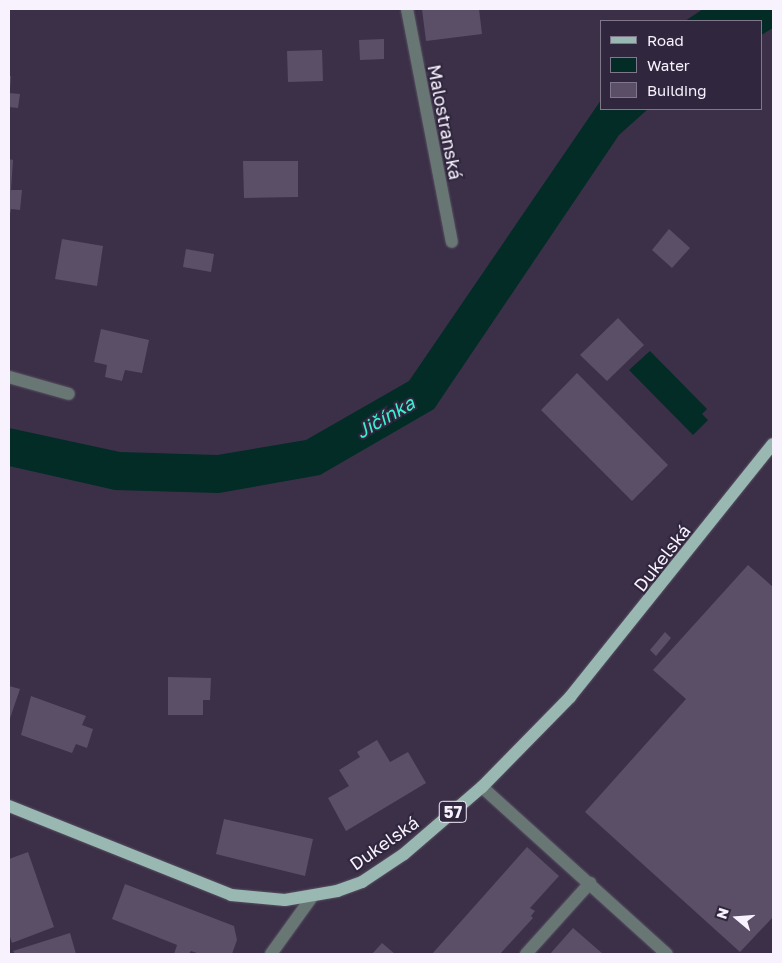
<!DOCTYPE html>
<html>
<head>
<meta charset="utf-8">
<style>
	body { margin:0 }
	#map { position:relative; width:782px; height:963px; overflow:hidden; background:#3b3047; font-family:"Golos Text",sans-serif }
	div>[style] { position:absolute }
	.water>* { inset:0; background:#022c25 }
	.building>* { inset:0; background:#5a4f67 }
	.roads { filter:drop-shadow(0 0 1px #594f64) drop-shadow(0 0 1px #594f64) }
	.service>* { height:12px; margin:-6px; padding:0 6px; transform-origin:6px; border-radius:6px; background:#687774 }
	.minor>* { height:12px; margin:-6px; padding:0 6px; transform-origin:6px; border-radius:6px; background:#687774 }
	.tertiary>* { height:12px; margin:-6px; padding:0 6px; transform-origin:6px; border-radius:6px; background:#687774 }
	.primary>* { height:12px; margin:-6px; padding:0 6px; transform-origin:6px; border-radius:6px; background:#99b8b1 }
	span { translate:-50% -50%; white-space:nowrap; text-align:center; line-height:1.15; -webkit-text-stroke:4px #30263d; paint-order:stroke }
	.shield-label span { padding:1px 4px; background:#30263d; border:1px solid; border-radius:4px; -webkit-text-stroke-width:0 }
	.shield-label { font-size:16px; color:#f7f2fe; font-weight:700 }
	.street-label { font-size:18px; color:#f7f2fe }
	.water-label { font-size:19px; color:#3bf1d4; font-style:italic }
	.frame { position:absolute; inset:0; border:10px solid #f7f2fe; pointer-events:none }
	.legend { position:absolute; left:600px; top:20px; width:162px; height:90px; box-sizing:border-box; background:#30263d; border:1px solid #80788a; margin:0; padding:6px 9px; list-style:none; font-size:15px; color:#f7f2fe }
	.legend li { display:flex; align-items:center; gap:10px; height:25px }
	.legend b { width:25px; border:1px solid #80788a }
	.north { position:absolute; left:712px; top:893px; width:50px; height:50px; -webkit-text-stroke:4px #30263d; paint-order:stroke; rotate:288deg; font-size:14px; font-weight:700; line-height:20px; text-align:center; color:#f7f2fe }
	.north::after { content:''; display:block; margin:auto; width:18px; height:22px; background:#f7f2fe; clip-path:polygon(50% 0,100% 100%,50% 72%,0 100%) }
</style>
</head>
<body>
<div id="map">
	<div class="water">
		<div style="clip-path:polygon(703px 9px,773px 9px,773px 28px,761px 35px,761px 21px,685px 21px)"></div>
		<div style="clip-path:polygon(601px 100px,601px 109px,648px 109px,619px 135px,434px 409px,320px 475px,219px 493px,115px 490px,9px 466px,9px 428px,120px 452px,217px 455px,306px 440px,409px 381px)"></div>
		<div style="clip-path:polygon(650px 351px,707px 409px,702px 414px,708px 420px,693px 435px,629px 370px)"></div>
	</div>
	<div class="building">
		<div style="clip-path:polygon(422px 9px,479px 9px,482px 34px,426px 41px)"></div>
		<div style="clip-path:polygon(384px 39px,384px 59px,360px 60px,359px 40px)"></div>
		<div style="clip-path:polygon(322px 50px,323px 81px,288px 82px,287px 51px)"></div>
		<div style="clip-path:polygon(9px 76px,11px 76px,10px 89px,9px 89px)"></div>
		<div style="clip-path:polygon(9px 93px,20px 94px,18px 108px,9px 107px)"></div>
		<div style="clip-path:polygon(9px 159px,13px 160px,11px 190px,22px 190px,20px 210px,11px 209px,10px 214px)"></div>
		<div style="clip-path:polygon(243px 161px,298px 161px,298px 197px,244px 198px)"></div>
		<div style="clip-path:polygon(669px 229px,690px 248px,672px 268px,652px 250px)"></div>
		<div style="clip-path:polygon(62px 239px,103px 246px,97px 286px,55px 279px)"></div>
		<div style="clip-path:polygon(186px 249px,214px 254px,211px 272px,183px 267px)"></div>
		<div style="clip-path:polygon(618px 318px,644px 345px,607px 381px,580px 355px)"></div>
		<div style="clip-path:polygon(101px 329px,149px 340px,142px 373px,125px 370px,122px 381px,105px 377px,107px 365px,94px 362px)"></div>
		<div style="clip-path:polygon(577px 373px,668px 465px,632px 501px,541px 410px)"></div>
		<div style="clip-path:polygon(748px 565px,773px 587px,773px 917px,740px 952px,585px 812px,686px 699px,653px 670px)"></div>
		<div style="clip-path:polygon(665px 632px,671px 638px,656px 656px,650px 650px)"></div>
		<div style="clip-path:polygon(168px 677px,211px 678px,210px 700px,203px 700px,203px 715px,168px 715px)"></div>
		<div style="clip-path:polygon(9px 686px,20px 689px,9px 721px)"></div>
		<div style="clip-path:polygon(31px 696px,86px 716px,82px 725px,93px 729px,87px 748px,76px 744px,72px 753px,21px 735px)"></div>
		<div style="clip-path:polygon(377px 740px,390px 762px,408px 752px,426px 783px,346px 831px,328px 798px,349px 786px,339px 770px,360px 757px,357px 752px)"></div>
		<div style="clip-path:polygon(224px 819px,313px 839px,305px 876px,216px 854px)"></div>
		<div style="clip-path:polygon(527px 847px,559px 876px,530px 908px,535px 911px,531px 916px,533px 918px,500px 954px,432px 954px)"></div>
		<div style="clip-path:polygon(28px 852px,54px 927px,12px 943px,9px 934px,9px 859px)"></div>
		<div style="clip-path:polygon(125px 884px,234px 926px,237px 940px,232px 954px,200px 954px,191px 951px,189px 954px,174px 954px,177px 945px,112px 919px)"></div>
		<div style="clip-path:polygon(573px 928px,603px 954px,550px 954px)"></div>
		<div style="clip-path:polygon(70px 933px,76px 954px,15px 954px,13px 951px)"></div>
		<div style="clip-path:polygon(382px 943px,395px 954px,372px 954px)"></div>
	</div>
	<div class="roads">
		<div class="service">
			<div style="left:482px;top:787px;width:249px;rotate:42.1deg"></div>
			<div style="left:526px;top:954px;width:96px;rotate:-48deg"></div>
		</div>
		<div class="minor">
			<div style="left:407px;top:9px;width:237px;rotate:79.1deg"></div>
			<div style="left:9px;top:377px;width:62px;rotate:15.8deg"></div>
		</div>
		<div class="tertiary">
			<div style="left:271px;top:954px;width:70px;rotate:-54.3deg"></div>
		</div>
		<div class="primary">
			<div style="left:9px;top:806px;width:239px;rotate:21.8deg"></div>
			<div style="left:231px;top:895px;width:54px;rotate:5.3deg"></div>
			<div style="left:285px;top:900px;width:53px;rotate:-9.8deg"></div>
			<div style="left:337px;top:891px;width:27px;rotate:-20deg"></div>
			<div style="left:362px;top:882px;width:50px;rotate:-33.7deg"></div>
			<div style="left:404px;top:854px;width:103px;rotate:-40.7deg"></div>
			<div style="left:482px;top:787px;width:126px;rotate:-45.6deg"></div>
			<div style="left:570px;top:697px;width:324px;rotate:-51.3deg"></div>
		</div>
	</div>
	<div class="shield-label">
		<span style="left:453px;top:812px">57</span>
	</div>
	<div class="street-label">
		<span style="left:445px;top:122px;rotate:79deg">Malostranská</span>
		<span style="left:662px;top:558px;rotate:-52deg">Dukelská</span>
		<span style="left:384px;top:843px;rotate:-35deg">Dukelská</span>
	</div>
	<div class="water-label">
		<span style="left:385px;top:417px;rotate:-30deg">Jičínka</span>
	</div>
	<div class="frame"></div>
	<ul class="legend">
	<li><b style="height:6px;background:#99b8b1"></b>Road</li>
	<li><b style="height:14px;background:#022c25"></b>Water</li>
	<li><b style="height:14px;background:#5a4f67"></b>Building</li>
	</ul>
	<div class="north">N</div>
</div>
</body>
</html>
